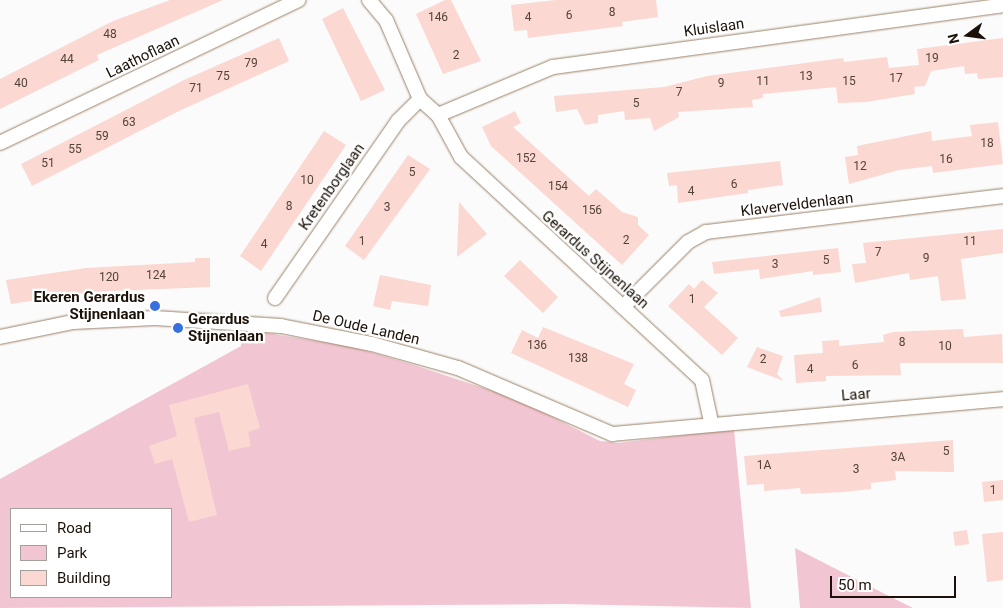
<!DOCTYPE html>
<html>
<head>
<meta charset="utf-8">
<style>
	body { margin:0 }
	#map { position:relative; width:1003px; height:608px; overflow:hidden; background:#fbfbfb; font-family:Roboto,sans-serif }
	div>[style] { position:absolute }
	.green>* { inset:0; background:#f1c6d2 }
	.building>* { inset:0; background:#fbd8d1 }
	.roads { filter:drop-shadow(0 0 1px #9a8067) drop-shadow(0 0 1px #9a8067) }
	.minor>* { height:14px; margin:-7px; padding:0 7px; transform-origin:7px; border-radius:7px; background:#fff }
	.dots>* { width:14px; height:14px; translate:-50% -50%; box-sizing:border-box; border:2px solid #fff; border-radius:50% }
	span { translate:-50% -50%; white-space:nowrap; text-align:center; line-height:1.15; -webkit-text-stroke:4.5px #fff; paint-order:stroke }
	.number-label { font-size:12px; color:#53433a }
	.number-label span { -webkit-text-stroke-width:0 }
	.street-label { font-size:15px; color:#1b1108 }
	.poi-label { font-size:15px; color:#1b1108; font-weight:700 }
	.right { translate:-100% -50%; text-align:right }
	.left { translate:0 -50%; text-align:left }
	.legend { position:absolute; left:10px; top:508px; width:162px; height:90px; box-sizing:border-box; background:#fff; border:1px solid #a4a09c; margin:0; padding:6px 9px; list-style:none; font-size:15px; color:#1b1108 }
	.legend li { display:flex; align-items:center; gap:10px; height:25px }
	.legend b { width:25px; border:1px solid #a4a09c }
	.north { position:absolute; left:943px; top:10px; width:50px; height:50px; -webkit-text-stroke:4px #fff; paint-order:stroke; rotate:256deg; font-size:14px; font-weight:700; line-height:20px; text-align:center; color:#1b1108 }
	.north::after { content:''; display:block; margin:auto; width:18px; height:22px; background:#1b1108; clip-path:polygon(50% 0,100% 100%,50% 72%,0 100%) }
	.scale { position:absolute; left:830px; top:576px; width:126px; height:22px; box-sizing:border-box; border:2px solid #1b1108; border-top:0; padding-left:6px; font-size:15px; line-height:18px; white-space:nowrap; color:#1b1108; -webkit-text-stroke:4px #fff; paint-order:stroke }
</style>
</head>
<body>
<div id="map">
	<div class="green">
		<div style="clip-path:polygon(evenodd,242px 329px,353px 347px,414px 365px,517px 399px,600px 441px,618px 443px,734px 429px,751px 608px,564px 604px,0 608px,0 479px,241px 346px,242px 329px,11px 509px,171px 509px,171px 597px,11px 597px,11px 509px)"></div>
		<div style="clip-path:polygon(795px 548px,883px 593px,913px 608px,800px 608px)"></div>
	</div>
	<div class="building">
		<div style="clip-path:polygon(170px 0,223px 0,97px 55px,99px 60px,0 109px,0 79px,113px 21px)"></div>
		<div style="clip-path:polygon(445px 0,451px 0,481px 61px,443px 74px,416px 14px)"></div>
		<div style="clip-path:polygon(556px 0,656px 0,658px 17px,622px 22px,623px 26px,528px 38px,527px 30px,514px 31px,511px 5px)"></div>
		<div style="clip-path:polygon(343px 8px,385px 90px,361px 101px,322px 19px)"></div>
		<div style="clip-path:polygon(279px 38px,289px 61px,181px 110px,32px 186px,21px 164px,184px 80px)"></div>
		<div style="clip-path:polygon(1003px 38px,1003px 77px,978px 79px,977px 73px,965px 74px,964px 66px,931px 71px,925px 86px,914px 87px,915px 94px,866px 102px,838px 103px,836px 87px,763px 94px,763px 98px,752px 100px,753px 107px,678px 112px,679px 117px,654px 131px,650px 118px,625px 120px,624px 111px,598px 115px,598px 123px,585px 125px,577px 109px,556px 112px,554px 96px,664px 87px,707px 76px,843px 58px,844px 62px,887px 57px,889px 68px,919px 65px,917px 49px)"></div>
		<div style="clip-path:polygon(515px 111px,521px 123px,513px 127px,589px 196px,596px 189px,622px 212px,638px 217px,638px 225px,649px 235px,622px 265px,491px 146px,482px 127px)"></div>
		<div style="clip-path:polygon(998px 122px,1003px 164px,933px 173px,932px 166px,899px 170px,849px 184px,845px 157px,858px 155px,857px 146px,931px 131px,932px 141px,972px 136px,970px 125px)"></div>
		<div style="clip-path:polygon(324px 131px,346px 145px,261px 271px,240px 256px)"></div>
		<div style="clip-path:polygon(408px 155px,430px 169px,364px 260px,345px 246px)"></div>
		<div style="clip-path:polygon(780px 161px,783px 185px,748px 190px,748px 193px,678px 203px,677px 185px,669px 186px,667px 173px)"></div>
		<div style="clip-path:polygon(459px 202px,487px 234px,457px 257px)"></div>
		<div style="clip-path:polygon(1003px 229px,1003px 253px,961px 259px,966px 299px,941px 301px,938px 276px,910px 280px,909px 273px,855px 283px,852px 264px,866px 263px,863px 243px)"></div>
		<div style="clip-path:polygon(838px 248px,841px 272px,813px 275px,813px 271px,760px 279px,759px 269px,714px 274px,712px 262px)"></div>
		<div style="clip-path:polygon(195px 258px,210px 258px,210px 287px,89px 292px,11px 304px,6px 280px,86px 268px,195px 262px)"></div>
		<div style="clip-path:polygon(520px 260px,558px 297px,543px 313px,504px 276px)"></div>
		<div style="clip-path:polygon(380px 275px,431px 285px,428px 306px,392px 301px,390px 310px,373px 306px)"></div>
		<div style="clip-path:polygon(702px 280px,718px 293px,704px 307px,738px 338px,722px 355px,668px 306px,689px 284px,694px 289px)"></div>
		<div style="clip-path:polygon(820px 297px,822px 312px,781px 317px,779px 311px)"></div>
		<div style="clip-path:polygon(543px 327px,634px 364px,624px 384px,636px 390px,628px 407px,511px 353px,522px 330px,538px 338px)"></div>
		<div style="clip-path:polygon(963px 329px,964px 337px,1002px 334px,1003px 363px,900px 363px,901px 375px,826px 376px,826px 381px,796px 383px,794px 355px,823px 353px,822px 341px,839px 340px,839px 346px,884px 342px,883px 335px,893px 332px)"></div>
		<div style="clip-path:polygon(757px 347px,783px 356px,777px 374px,784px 381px,747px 367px)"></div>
		<div style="clip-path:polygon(248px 384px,260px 428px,248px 432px,251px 446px,229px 451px,219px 412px,194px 418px,217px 515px,189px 522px,172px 459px,155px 464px,149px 446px,177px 436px,169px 405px)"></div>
		<div style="clip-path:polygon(953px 440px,954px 472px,895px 471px,896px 480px,871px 483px,871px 489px,844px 492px,801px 494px,800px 488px,764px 491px,764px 484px,747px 485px,744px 456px)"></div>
		<div style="clip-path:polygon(1003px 480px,1003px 500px,984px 502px,982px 482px)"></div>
		<div style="clip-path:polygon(967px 530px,969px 544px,955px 546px,953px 532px)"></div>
		<div style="clip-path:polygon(1003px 532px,1003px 580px,987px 582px,982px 534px)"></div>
	</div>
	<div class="roads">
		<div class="minor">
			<div style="left:369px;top:0;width:26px;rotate:50deg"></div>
			<div style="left:386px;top:20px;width:86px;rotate:66.7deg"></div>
			<div style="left:420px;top:99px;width:24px;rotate:42deg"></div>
			<div style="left:438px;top:115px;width:48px;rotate:61.3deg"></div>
			<div style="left:461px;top:157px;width:328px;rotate:42.8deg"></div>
			<div style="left:702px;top:380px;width:43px;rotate:77.9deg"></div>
			<div style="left:438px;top:115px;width:125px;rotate:-22.7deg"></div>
			<div style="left:553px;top:67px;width:454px;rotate:-7.8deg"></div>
			<div style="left:0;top:143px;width:331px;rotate:-25.6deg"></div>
			<div style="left:275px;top:298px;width:216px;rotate:-55.2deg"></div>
			<div style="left:398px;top:121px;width:31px;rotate:-45deg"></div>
			<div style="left:623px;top:307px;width:92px;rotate:-45deg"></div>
			<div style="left:688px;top:242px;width:21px;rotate:-29deg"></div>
			<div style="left:706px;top:232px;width:299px;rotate:-6.9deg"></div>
			<div style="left:0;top:337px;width:75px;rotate:-11.6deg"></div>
			<div style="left:73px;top:322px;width:82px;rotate:-2.8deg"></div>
			<div style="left:155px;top:318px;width:126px;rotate:3.6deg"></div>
			<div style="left:281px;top:326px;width:93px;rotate:11.2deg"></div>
			<div style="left:372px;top:344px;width:89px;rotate:15.6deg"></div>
			<div style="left:458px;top:368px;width:168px;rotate:23.2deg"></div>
			<div style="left:612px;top:434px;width:393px;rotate:-5.1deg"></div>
		</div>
	</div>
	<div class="dots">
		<div style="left:155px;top:306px;background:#3771e0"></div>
		<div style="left:178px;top:328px;background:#3771e0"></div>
	</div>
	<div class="number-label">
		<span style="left:612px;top:13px">8</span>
		<span style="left:569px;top:16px">6</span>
		<span style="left:438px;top:18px">146</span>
		<span style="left:528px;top:18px">4</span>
		<span style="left:110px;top:35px">48</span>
		<span style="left:456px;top:56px">2</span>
		<span style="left:932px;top:59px">19</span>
		<span style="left:67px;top:60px">44</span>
		<span style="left:251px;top:64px">79</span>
		<span style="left:223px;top:77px">75</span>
		<span style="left:806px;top:77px">13</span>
		<span style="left:896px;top:79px">17</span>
		<span style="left:763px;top:82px">11</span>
		<span style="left:849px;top:82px">15</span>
		<span style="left:21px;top:84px">40</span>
		<span style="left:721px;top:84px">9</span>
		<span style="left:196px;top:89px">71</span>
		<span style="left:679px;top:93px">7</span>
		<span style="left:636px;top:104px">5</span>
		<span style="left:129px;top:123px">63</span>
		<span style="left:102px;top:137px">59</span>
		<span style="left:987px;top:144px">18</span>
		<span style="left:75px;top:150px">55</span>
		<span style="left:526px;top:159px">152</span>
		<span style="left:946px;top:160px">16</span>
		<span style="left:48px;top:164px">51</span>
		<span style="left:860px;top:167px">12</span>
		<span style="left:412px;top:173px">5</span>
		<span style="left:307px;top:181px">10</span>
		<span style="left:734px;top:185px">6</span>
		<span style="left:558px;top:187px">154</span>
		<span style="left:691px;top:192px">4</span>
		<span style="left:289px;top:207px">8</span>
		<span style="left:387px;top:208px">3</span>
		<span style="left:592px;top:211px">156</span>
		<span style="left:626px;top:241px">2</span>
		<span style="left:362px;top:242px">1</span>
		<span style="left:970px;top:242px">11</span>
		<span style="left:264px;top:245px">4</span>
		<span style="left:878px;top:253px">7</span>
		<span style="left:926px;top:259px">9</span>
		<span style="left:826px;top:261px">5</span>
		<span style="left:775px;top:265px">3</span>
		<span style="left:156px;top:276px">124</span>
		<span style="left:109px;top:278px">120</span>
		<span style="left:692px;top:300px">1</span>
		<span style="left:902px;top:343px">8</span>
		<span style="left:537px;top:346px">136</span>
		<span style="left:945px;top:347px">10</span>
		<span style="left:578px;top:359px">138</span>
		<span style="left:763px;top:360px">2</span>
		<span style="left:855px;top:366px">6</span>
		<span style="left:810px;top:370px">4</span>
		<span style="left:946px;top:452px">5</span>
		<span style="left:898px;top:458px">3A</span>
		<span style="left:764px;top:466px">1A</span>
		<span style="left:856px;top:470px">3</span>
		<span style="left:993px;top:491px">1</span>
	</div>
	<div class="street-label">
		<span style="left:714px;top:28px;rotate:-8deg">Kluislaan</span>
		<span style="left:143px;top:57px;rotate:-26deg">Laathoflaan</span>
		<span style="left:332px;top:187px;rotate:-55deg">Kretenborglaan</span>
		<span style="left:797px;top:205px;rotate:-7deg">Klaverveldenlaan</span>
		<span style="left:595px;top:260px;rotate:42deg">Gerardus Stijnenlaan</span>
		<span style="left:366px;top:328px;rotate:13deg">De Oude Landen</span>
		<span style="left:856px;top:395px;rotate:-5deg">Laar</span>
	</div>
	<div class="poi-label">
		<span class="right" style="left:145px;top:306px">Ekeren Gerardus<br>Stijnenlaan</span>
		<span class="left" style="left:188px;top:328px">Gerardus<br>Stijnenlaan</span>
	</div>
	<ul class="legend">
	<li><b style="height:6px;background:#fff"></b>Road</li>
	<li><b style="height:14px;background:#f1c6d2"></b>Park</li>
	<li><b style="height:14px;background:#fbd8d1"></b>Building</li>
	</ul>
	<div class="north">N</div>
	<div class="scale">50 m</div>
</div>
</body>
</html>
